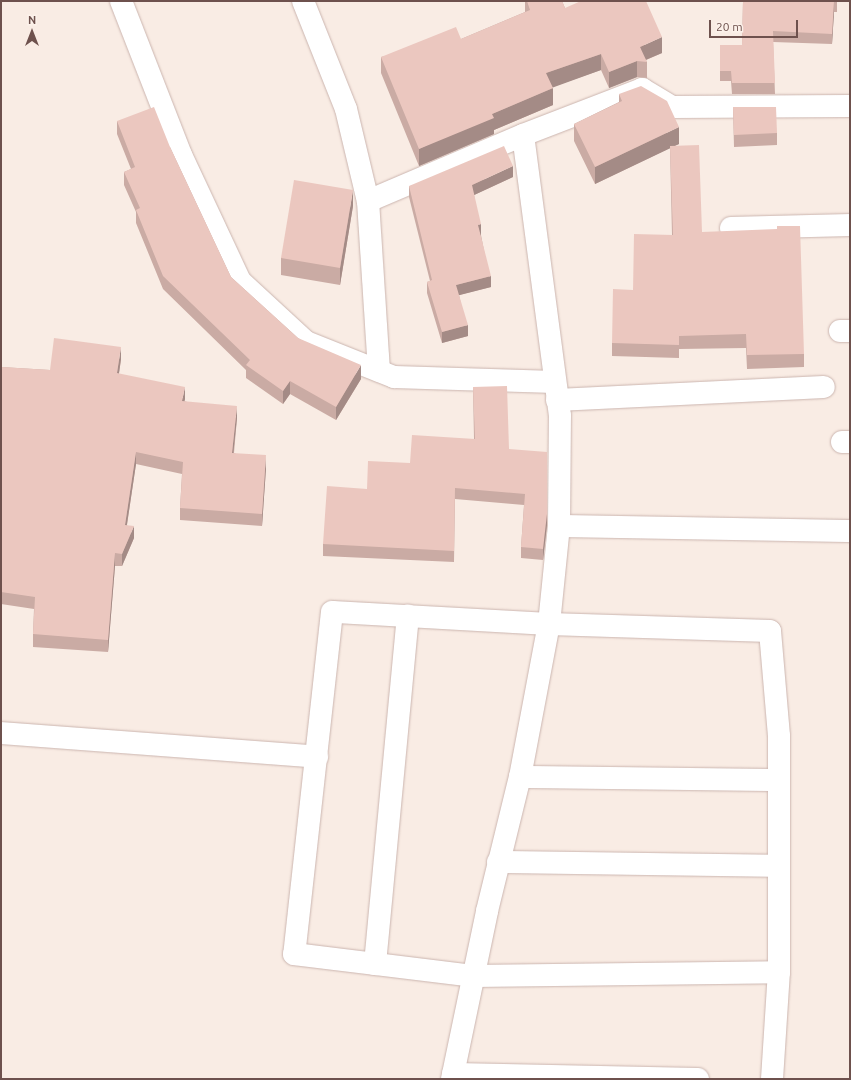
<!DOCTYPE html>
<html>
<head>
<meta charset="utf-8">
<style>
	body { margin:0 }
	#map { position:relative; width:851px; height:1080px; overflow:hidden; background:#f9ece4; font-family:Ubuntu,sans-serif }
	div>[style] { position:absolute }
	.roads { filter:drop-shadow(0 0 1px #cbb5af) drop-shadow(0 0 1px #cbb5af) }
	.street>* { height:22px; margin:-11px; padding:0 11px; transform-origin:11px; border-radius:11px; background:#fff }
	.wall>* { inset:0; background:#caaba4 }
	.shaded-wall>* { inset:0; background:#a48b86 }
	.building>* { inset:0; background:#ebc7bf }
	span { translate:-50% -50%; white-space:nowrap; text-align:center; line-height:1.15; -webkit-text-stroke:3.5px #fcf1ea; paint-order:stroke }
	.frame { position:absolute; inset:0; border:2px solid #6e514d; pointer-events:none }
	.north { position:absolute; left:12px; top:12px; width:40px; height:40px; -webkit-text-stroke:3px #fcf1ea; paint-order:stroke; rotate:0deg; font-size:11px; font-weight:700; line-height:16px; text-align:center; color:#6e514d }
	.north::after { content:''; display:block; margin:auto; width:14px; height:18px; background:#6e514d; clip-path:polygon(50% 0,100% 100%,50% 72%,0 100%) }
	.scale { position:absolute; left:709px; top:20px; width:89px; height:18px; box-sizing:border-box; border:2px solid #6e514d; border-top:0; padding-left:5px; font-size:12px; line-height:14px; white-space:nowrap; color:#6e514d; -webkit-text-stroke:3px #fcf1ea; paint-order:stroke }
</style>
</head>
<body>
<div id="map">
	<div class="roads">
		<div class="street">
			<div style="left:121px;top:1px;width:165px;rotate:68.7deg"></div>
			<div style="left:181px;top:155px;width:139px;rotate:64.9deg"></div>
			<div style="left:240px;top:281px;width:90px;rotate:42.7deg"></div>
			<div style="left:306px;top:342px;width:95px;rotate:21.7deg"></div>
			<div style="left:394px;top:377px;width:161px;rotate:1.8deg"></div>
			<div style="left:303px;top:1px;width:116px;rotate:68.3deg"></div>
			<div style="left:346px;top:109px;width:95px;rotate:76.6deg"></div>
			<div style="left:368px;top:201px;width:170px;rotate:86.3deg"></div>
			<div style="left:368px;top:201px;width:168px;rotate:-23.1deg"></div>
			<div style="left:523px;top:135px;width:128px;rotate:-21.1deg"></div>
			<div style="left:642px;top:89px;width:35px;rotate:31deg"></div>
			<div style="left:672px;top:107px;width:178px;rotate:-0.3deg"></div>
			<div style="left:731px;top:228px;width:119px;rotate:-1.4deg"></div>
			<div style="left:840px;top:331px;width:10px"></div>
			<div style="left:557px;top:400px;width:267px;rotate:-2.8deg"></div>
			<div style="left:842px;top:442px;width:8px"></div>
			<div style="left:559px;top:526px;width:291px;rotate:1deg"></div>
			<div style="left:1px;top:733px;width:317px;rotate:4.3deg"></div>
			<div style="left:520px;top:777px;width:259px;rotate:0.7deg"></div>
			<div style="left:498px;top:862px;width:281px;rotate:0.8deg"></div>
			<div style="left:375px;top:964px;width:350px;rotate:-84.6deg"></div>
			<div style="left:453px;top:1074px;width:245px;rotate:1.2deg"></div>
			<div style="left:452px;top:1079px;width:172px;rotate:-78.2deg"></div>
			<div style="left:487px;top:911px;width:138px;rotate:-76.2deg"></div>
			<div style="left:520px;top:777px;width:156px;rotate:-79.3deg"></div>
			<div style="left:549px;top:624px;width:99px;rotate:-84.2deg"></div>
			<div style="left:559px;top:526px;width:110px;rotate:-89.5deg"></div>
			<div style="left:560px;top:416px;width:283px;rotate:-97.5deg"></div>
			<div style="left:772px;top:1079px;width:107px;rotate:-86.3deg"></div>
			<div style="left:779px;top:972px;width:236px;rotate:-90deg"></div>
			<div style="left:779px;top:736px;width:105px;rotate:-94.9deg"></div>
			<div style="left:770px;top:631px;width:221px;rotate:-178.2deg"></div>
			<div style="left:549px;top:624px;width:217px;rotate:-176.8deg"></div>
			<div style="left:332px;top:612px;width:344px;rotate:96.3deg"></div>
			<div style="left:294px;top:954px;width:180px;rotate:7deg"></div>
			<div style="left:473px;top:976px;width:306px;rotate:-0.7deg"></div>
		</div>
	</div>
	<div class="wall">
		<div style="clip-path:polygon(525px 1px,562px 1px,565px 8px,662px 53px,646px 60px,647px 62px,647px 78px,637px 77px,609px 88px,601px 70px,552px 87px,553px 105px,494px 130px,494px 134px,419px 166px,381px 73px,381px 57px,461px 39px,525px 12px)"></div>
		<div style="clip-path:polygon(743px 1px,837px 1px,837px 12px,834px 12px,832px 44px,773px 42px,775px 94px,732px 94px,731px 81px,720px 81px,720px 45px,742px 45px)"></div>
		<div style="clip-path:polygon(619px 94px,679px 144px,674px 146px,702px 232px,804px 354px,804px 367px,747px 369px,746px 348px,679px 349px,679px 358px,612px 356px,612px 343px,633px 290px,672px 235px,670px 148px,595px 184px,574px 141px,574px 124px,619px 102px)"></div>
		<div style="clip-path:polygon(733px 107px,777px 133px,777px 145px,734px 147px)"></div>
		<div style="clip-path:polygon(117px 121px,170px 147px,231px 277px,298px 338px,361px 379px,336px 420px,290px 394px,283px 404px,246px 378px,246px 370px,163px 289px,136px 223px,136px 212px,124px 185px,124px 172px,131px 169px,117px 134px)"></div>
		<div style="clip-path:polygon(513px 177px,474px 195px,481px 235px,491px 287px,459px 295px,468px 336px,442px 343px,427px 293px,427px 282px,430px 281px,409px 197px,409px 186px)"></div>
		<div style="clip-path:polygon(353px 206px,340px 285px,281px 275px,281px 258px)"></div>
		<div style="clip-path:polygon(121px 359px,119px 374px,185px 399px,184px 401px,237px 418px,234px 453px,266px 468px,262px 526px,180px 520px,180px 508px,182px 474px,136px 464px,127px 525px,134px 538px,122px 566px,115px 566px,108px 652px,33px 647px,33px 634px,34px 609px,1px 604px,1px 367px,50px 370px)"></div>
		<div style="clip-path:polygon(473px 387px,509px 449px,547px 525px,543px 560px,521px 558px,521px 547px,524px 505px,455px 499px,454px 562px,323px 556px,323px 544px,367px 489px,410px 463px,474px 439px)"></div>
	</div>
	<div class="shaded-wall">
		<div style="clip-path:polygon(834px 1px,834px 12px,832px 44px,832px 34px)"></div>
		<div style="clip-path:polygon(662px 37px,662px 53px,643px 61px,640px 47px)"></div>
		<div style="clip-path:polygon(601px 54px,601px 70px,546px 90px,546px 73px)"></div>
		<div style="clip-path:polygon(637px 61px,637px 77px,609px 88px,609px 72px)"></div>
		<div style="clip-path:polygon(553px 88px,553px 105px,494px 130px,494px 134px,419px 166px,419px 149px,492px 114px)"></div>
		<div style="clip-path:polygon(679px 127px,679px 144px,595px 184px,595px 167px)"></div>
		<div style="clip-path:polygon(513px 166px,513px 177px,472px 196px,472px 185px)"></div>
		<div style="clip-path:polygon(353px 190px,353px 206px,340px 285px,340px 268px)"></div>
		<div style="clip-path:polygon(481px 224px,481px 235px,478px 236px,478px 225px)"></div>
		<div style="clip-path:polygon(491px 276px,491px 287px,456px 296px,456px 285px)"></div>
		<div style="clip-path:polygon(468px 325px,468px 336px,442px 343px,442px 332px)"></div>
		<div style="clip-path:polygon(121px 347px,121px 359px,117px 386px,117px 373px)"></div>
		<div style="clip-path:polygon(361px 365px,361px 379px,336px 420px,336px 407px)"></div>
		<div style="clip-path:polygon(290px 381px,290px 394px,283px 404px,283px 391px)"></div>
		<div style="clip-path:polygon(185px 387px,185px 399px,182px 413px,182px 401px)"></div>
		<div style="clip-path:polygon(237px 406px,237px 418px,232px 465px,232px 453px)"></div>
		<div style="clip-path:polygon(136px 452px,136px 464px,125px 537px,125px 525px)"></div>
		<div style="clip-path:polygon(547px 452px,547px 525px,543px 560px,543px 549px)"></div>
		<div style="clip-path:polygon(266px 455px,266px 468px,262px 526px,262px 514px)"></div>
		<div style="clip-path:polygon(134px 526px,134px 538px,122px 566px,122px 554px)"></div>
		<div style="clip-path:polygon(115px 553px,115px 566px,108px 652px,108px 640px)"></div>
	</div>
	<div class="building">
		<div style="clip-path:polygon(527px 1px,562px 1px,565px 8px,581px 1px,646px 1px,662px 37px,640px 47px,647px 62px,637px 61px,609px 72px,601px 54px,546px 73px,553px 88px,492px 114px,494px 118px,419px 149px,381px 57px,456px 27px,461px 39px,530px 10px)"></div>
		<div style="clip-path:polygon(743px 1px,837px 1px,834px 1px,832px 34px,773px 31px,775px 83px,732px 83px,731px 71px,720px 71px,720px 45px,742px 45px)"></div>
		<div style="clip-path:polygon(641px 86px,667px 101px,679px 127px,595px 167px,574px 124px,622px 101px,619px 94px)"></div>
		<div style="clip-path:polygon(154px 107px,170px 147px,231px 277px,298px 338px,361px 365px,336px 407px,290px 381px,283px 391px,246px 365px,250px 360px,163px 276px,136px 210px,140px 208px,124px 172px,135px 167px,117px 121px)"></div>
		<div style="clip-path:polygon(733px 107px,776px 107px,777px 133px,734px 135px)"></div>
		<div style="clip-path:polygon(699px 145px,702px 232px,777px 229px,777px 226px,800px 226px,804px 354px,747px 355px,746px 334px,679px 336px,679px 345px,612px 343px,613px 289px,633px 290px,634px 234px,673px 235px,670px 146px)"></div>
		<div style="clip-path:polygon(504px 146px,513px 166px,472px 185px,481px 224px,478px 225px,491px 276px,456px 285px,468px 325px,442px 332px,427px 282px,432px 280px,409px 186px)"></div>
		<div style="clip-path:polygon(294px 180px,353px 190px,340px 268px,281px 258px)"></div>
		<div style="clip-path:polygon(54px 338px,121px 347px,117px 373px,185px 387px,182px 401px,237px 406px,232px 453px,266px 455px,262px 514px,180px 508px,183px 462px,136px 452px,125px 525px,134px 526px,122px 554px,115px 553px,108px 640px,33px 634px,35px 597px,1px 592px,1px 367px,50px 370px)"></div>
		<div style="clip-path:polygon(507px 386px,509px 449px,547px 452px,547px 514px,543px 549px,521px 547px,525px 494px,455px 488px,454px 551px,323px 544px,327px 486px,367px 489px,368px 461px,410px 463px,412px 435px,475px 439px,473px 387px)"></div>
	</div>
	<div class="frame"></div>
	<div class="north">N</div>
	<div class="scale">20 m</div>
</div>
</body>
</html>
